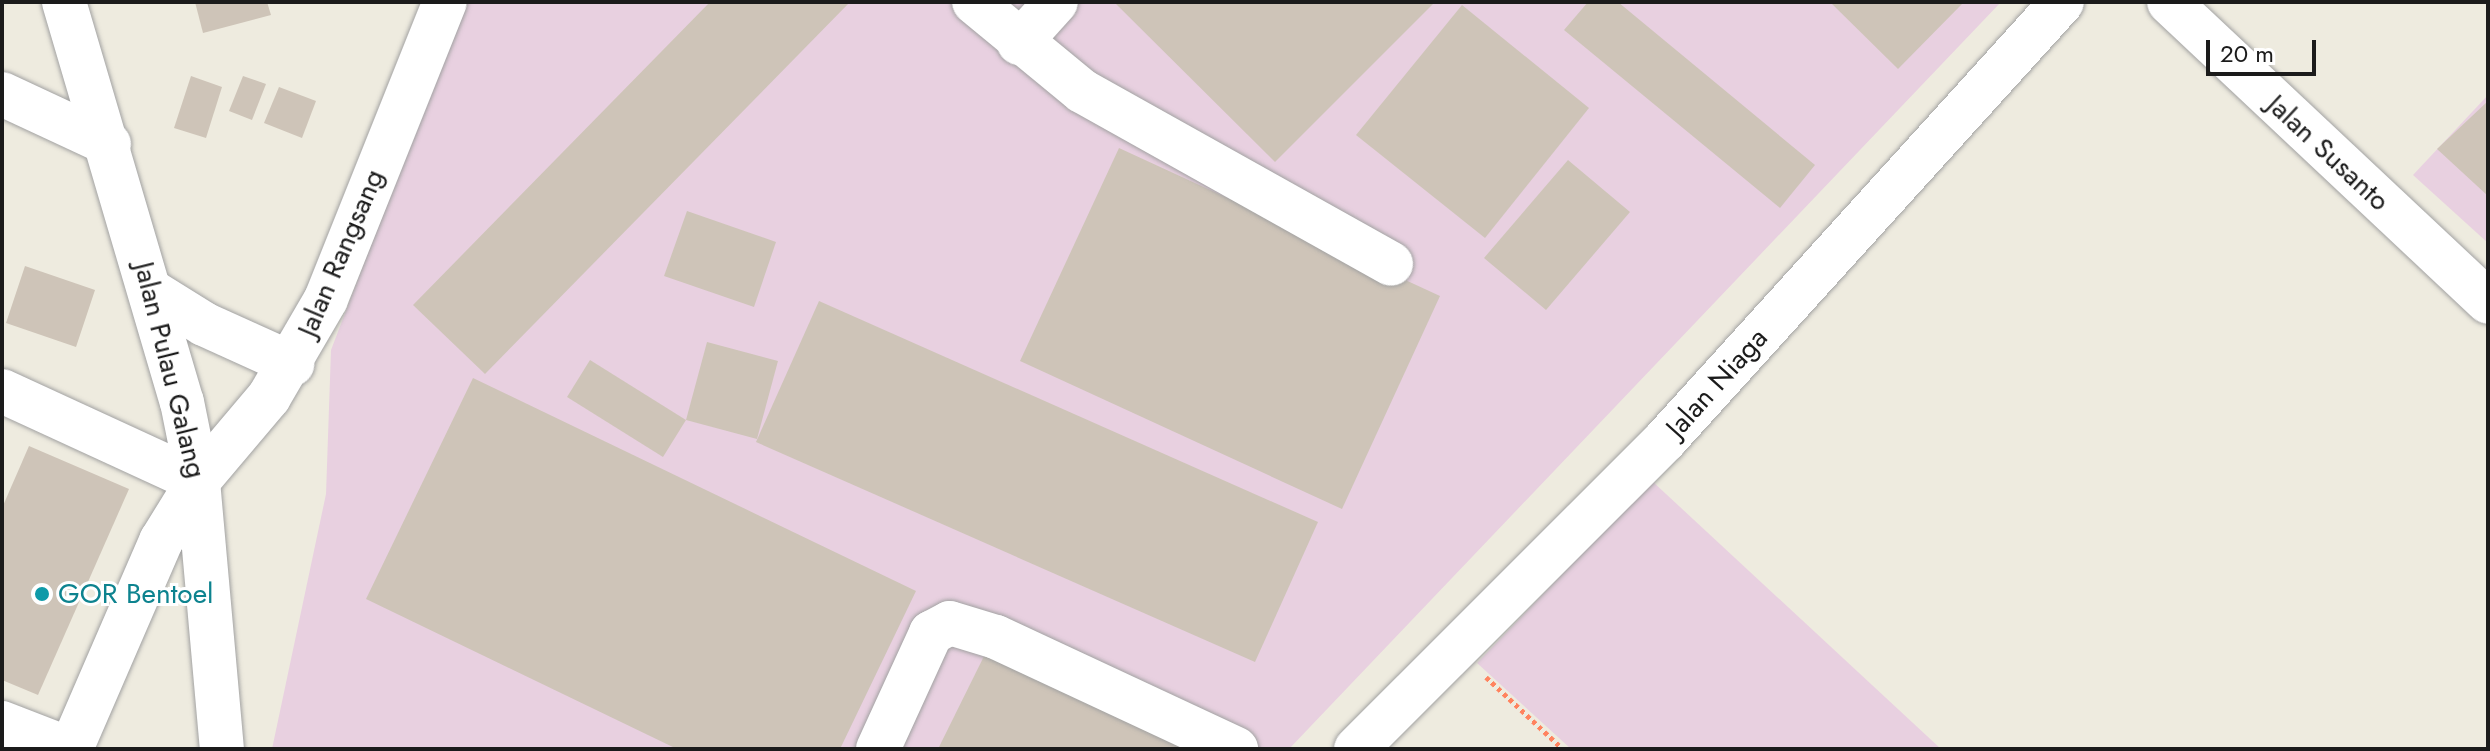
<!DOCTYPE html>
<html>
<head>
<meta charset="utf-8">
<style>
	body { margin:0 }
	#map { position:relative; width:2490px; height:751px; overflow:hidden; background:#eeebdf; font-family:Jost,sans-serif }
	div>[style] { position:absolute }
	.industrial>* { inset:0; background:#e8d0e0 }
	.building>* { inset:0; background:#cec4b8 }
	.path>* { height:5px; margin-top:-2.5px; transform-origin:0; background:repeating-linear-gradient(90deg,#ff835f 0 4px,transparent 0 8px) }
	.roads { filter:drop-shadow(0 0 2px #a2a2a2) drop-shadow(0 0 2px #a2a2a2) }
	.minor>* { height:44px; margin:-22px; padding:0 22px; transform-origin:22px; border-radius:22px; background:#fff }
	.dots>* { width:22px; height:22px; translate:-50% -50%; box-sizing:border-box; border:4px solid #fff; border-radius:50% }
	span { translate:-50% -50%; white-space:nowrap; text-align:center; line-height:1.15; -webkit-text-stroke:6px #fff; paint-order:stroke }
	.street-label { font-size:28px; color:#1b1b1b }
	.culture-label { font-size:28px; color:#0d838f }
	.left { translate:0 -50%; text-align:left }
	.frame { position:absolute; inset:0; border:4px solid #1b1b1b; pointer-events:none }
	.scale { position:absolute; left:2206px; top:40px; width:110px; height:36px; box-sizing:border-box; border:4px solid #1b1b1b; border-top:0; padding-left:10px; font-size:24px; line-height:28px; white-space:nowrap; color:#1b1b1b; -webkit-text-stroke:6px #fff; paint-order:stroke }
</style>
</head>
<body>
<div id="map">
	<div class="industrial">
		<div style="clip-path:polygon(464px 2px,2001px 2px,1289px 749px,272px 749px,326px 494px,331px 350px)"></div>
		<div style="clip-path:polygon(2488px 95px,2488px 243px,2413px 175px)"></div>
		<div style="clip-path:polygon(1652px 481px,1941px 749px,1571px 749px,1477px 663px)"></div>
	</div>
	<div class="building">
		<div style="clip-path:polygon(195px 2px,267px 2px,271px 15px,203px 33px)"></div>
		<div style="clip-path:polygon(710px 2px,850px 2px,485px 374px,413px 305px)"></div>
		<div style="clip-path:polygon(1114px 2px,1435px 2px,1275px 162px)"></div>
		<div style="clip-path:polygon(1588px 2px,1618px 2px,1815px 165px,1780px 208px,1564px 30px)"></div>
		<div style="clip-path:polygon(1830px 2px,1964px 2px,1898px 69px)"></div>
		<div style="clip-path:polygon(1462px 5px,1589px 108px,1485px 238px,1356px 135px)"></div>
		<div style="clip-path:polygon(191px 76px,222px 87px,206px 138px,174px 128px)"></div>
		<div style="clip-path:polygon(243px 76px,266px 84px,252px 120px,229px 111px)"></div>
		<div style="clip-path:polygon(279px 87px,316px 101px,302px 138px,264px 123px)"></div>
		<div style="clip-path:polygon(2488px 101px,2488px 196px,2437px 149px)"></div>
		<div style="clip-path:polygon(1119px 148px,1440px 296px,1342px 509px,1020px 361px)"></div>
		<div style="clip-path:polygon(1568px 160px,1630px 212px,1546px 310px,1484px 258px)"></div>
		<div style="clip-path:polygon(687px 211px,776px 242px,754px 307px,664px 276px)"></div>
		<div style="clip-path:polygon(25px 266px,95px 290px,76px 347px,6px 323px)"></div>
		<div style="clip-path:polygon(819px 301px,1318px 522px,1255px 662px,756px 442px)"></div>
		<div style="clip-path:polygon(707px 342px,778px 361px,757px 439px,686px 420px)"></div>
		<div style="clip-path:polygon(590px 360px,686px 420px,663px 457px,567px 397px)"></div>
		<div style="clip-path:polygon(473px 378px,916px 591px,840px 749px,677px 749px,366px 599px)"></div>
		<div style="clip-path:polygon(29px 446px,129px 489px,38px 695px,2px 680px,2px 508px)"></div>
		<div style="clip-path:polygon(992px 640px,1216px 749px,938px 749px)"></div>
	</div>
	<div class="path">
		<div style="left:1486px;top:677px;width:105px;rotate:43.1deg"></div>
	</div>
	<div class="roads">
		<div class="minor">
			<div style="left:64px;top:2px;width:417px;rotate:73.6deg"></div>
			<div style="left:182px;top:402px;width:81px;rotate:78.6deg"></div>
			<div style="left:198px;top:481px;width:269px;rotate:84.9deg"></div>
			<div style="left:974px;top:2px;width:140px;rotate:39.5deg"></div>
			<div style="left:1082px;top:91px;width:354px;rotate:29.2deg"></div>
			<div style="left:2169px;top:2px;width:438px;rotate:43.2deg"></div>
			<div style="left:1019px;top:43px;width:55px;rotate:-47.9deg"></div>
			<div style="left:2px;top:94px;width:118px;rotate:25deg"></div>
			<div style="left:151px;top:291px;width:62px;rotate:31.9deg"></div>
			<div style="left:204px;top:324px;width:97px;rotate:24.4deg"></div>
			<div style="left:2px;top:391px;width:216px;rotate:24.7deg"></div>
			<div style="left:2px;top:723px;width:72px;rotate:21.2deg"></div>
			<div style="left:71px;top:749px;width:227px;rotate:-66.6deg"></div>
			<div style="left:161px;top:541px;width:70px;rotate:-58.3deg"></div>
			<div style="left:198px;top:481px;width:110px;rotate:-49.8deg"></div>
			<div style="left:269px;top:397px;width:113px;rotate:-59.8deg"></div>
			<div style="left:326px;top:299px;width:320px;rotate:-68.2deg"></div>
			<div style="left:878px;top:749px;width:128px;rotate:-65.4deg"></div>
			<div style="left:931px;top:633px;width:21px;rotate:-28deg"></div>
			<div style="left:950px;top:623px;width:48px;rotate:16.9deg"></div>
			<div style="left:996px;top:637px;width:265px;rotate:25deg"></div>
			<div style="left:1356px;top:749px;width:437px;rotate:-45deg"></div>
			<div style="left:1665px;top:440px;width:591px;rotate:-47.81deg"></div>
		</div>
	</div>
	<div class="dots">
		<div style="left:42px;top:594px;background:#0f9aa8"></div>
	</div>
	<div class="street-label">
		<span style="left:2328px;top:153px;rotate:43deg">Jalan Susanto</span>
		<span style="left:341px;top:253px;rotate:-67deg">Jalan Rangsang</span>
		<span style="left:170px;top:370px;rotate:76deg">Jalan Pulau Galang</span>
		<span style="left:1717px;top:383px;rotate:-48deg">Jalan Niaga</span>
	</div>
	<div class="culture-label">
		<span class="left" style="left:58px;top:594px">GOR Bentoel</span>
	</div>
	<div class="frame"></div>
	<div class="scale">20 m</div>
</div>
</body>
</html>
